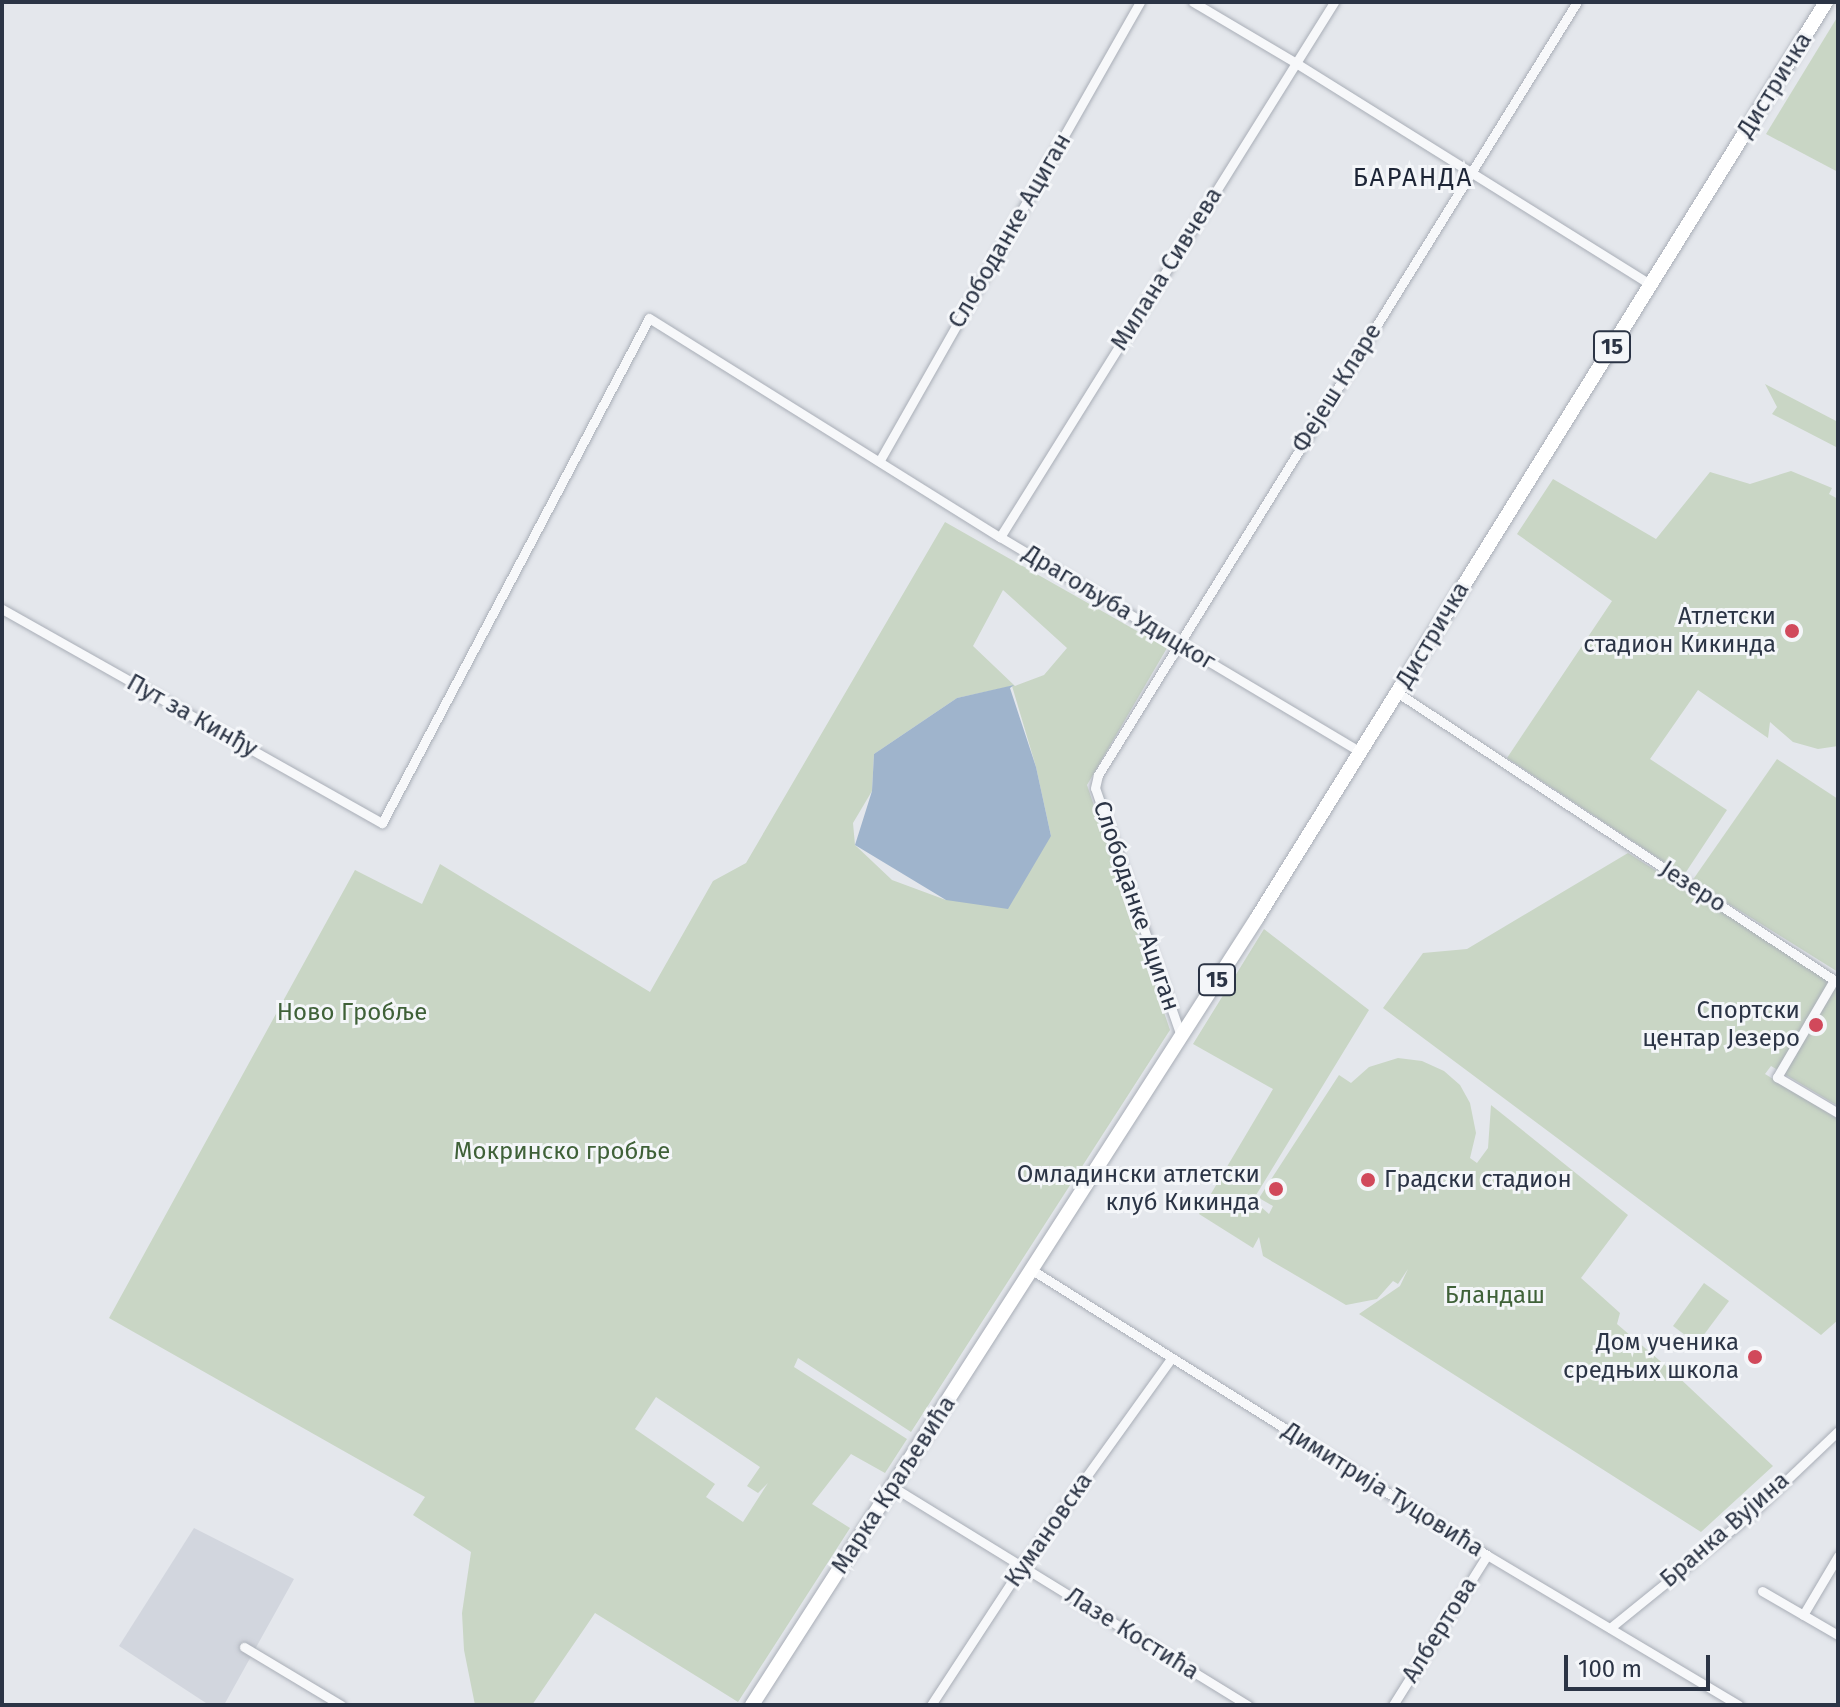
<!DOCTYPE html>
<html>
<head>
<meta charset="utf-8">
<style>
	body { margin:0 }
	#map { position:relative; width:1840px; height:1707px; overflow:hidden; background:#e4e7ec; font-family:"Fira Sans",sans-serif }
	div>[style] { position:absolute }
	.built>* { inset:0; background:#d2d6de }
	.green>* { inset:0; background:#c9d6c5 }
	.water>* { inset:0; background:#9fb4cc }
	.roads { filter:drop-shadow(0 0 2px #a9aeb7) drop-shadow(0 0 2px #a9aeb7) }
	.minor>* { height:9px; margin:-4.5px; padding:0 4.5px; transform-origin:4.5px; border-radius:4.5px; background:#f7f8fa }
	.primary>* { height:14px; margin:-7px; padding:0 7px; transform-origin:7px; border-radius:7px; background:#fff }
	.dots>* { width:22px; height:22px; translate:-50% -50%; box-sizing:border-box; border:4px solid #f4f6f9; border-radius:50% }
	span { translate:-50% -50%; white-space:nowrap; text-align:center; line-height:1.15; -webkit-text-stroke:6px #f4f6f9; paint-order:stroke }
	.shield-label span { padding:2px 6px; background:#f4f6f9; border:2px solid; border-radius:6px; -webkit-text-stroke-width:0 }
	.shield-label { font-size:22px; color:#2b3445; font-weight:700 }
	.street-label { font-size:24px; color:#2b3445 }
	.poi-label { font-size:24px; color:#2b3445 }
	.right { translate:-100% -50%; text-align:right }
	.left { translate:0 -50%; text-align:left }
	.park-label { font-size:24px; color:#3f6138 }
	.neighbourhood-label { font-size:26px; color:#1d2536; letter-spacing:2px }
	.frame { position:absolute; inset:0; border:4px solid #2b3445; pointer-events:none }
	.scale { position:absolute; left:1564px; top:1655px; width:146px; height:36px; box-sizing:border-box; border:4px solid #2b3445; border-top:0; padding-left:10px; font-size:24px; line-height:28px; white-space:nowrap; color:#2b3445; -webkit-text-stroke:6px #f4f6f9; paint-order:stroke }
</style>
</head>
<body>
<div id="map">
	<div class="built">
		<div style="clip-path:polygon(194px 1528px,294px 1579px,224px 1705px,209px 1705px,119px 1646px)"></div>
	</div>
	<div class="green">
		<div style="clip-path:polygon(1838px 16px,1838px 172px,1766px 134px)"></div>
		<div style="clip-path:polygon(1765px 384px,1838px 422px,1838px 448px,1772px 414px,1777px 407px)"></div>
		<div style="clip-path:polygon(1791px 471px,1832px 488px,1829px 494px,1838px 499px,1838px 746px,1818px 749px,1793px 742px,1770px 722px,1768px 738px,1698px 690px,1650px 759px,1727px 810px,1684px 875px,1507px 758px,1612px 601px,1517px 534px,1553px 479px,1656px 539px,1710px 472px,1750px 484px)"></div>
		<div style="clip-path:polygon(evenodd,945px 522px,1167px 648px,1087px 785px,1170px 1030px,911px 1432px,798px 1358px,794px 1367px,907px 1439px,885px 1473px,851px 1454px,812px 1504px,850px 1528px,738px 1702px,595px 1613px,532px 1705px,475px 1705px,464px 1650px,462px 1613px,471px 1552px,413px 1515px,425px 1497px,109px 1318px,355px 870px,422px 904px,440px 864px,650px 992px,713px 881px,746px 863px,945px 522px,1003px 590px,1067px 648px,1044px 675px,1015px 686px,973px 646px,1003px 590px,945px 522px,1012px 686px,1036px 767px,1051px 836px,946px 900px,892px 880px,855px 845px,853px 823px,872px 791px,874px 754px,957px 698px,1012px 686px,945px 522px,656px 1397px,760px 1467px,747px 1486px,758px 1493px,768px 1483px,743px 1522px,706px 1497px,715px 1484px,635px 1429px,656px 1397px)"></div>
		<div style="clip-path:polygon(1777px 759px,1838px 799px,1838px 972px,1692px 881px)"></div>
		<div style="clip-path:polygon(1628px 853px,1838px 985px,1838px 1106px,1771px 1066px,1765px 1074px,1838px 1119px,1838px 1320px,1821px 1335px,1383px 1008px,1423px 953px,1467px 949px)"></div>
		<div style="clip-path:polygon(1264px 929px,1369px 1010px,1253px 1200px,1269px 1214px,1273px 1206px,1259px 1198px,1339px 1075px,1351px 1083px,1369px 1067px,1398px 1058px,1422px 1061px,1444px 1071px,1460px 1085px,1470px 1103px,1476px 1133px,1470px 1158px,1477px 1163px,1488px 1148px,1491px 1105px,1628px 1215px,1581px 1278px,1620px 1313px,1617px 1324px,1673px 1372px,1773px 1466px,1701px 1532px,1359px 1314px,1400px 1286px,1408px 1269px,1398px 1284px,1393px 1281px,1377px 1299px,1346px 1305px,1263px 1256px,1259px 1237px,1253px 1248px,1199px 1214px,1273px 1089px,1193px 1044px)"></div>
		<div style="clip-path:polygon(1704px 1283px,1729px 1301px,1697px 1344px,1673px 1326px)"></div>
	</div>
	<div class="water">
		<div style="clip-path:polygon(1014px 685px,1010px 688px,1036px 767px,1051px 836px,1008px 909px,946px 900px,855px 845px,872px 791px,874px 754px,957px 698px)"></div>
	</div>
	<div class="roads">
		<div class="minor">
			<div style="left:1193px;top:2px;width:120px;rotate:30.6deg"></div>
			<div style="left:1296px;top:63px;width:419px;rotate:32deg"></div>
			<div style="left:880px;top:460px;width:527px;rotate:-60.42deg"></div>
			<div style="left:1000px;top:537px;width:631px;rotate:-58.02deg"></div>
			<div style="left:2px;top:609px;width:436px;rotate:29.4deg"></div>
			<div style="left:382px;top:823px;width:571px;rotate:-62.13deg"></div>
			<div style="left:649px;top:318px;width:414px;rotate:32deg"></div>
			<div style="left:1000px;top:537px;width:419px;rotate:30.8deg"></div>
			<div style="left:1398px;top:693px;width:522px;rotate:33.36deg"></div>
			<div style="left:1834px;top:980px;width:113px;rotate:120.4deg"></div>
			<div style="left:1777px;top:1077px;width:71px;rotate:30.5deg"></div>
			<div style="left:1181px;top:1036px;width:262px;rotate:-109.1deg"></div>
			<div style="left:1095px;top:788px;width:13px;rotate:-77deg"></div>
			<div style="left:1098px;top:775px;width:909px;rotate:-58.22deg"></div>
			<div style="left:1032px;top:1270px;width:537px;rotate:32.06deg"></div>
			<div style="left:1487px;top:1555px;width:293px;rotate:30.8deg"></div>
			<div style="left:893px;top:1487px;width:417px;rotate:31.6deg"></div>
			<div style="left:1762px;top:1591px;width:88px;rotate:30.1deg"></div>
			<div style="left:1803px;top:1615px;width:69px;rotate:-59.3deg"></div>
			<div style="left:1610px;top:1628px;width:184px;rotate:-39deg"></div>
			<div style="left:1753px;top:1512px;width:117px;rotate:-43.6deg"></div>
			<div style="left:244px;top:1647px;width:113px;rotate:30.9deg"></div>
			<div style="left:931px;top:1705px;width:166px;rotate:-56.8deg"></div>
			<div style="left:1022px;top:1566px;width:255px;rotate:-54.3deg"></div>
			<div style="left:1393px;top:1705px;width:177px;rotate:-57.9deg"></div>
		</div>
		<div class="primary">
			<div style="left:752px;top:1705px;width:935px;rotate:-57.31deg"></div>
			<div style="left:1257px;top:918px;width:1078px;rotate:-58.15deg"></div>
		</div>
	</div>
	<div class="dots">
		<div style="left:1792px;top:631px;background:#d1495b"></div>
		<div style="left:1816px;top:1025px;background:#d1495b"></div>
		<div style="left:1368px;top:1180px;background:#d1495b"></div>
		<div style="left:1276px;top:1189px;background:#d1495b"></div>
		<div style="left:1755px;top:1357px;background:#d1495b"></div>
	</div>
	<div class="shield-label">
		<span style="left:1612px;top:347px">15</span>
		<span style="left:1217px;top:980px">15</span>
	</div>
	<div class="street-label">
		<span style="left:1775px;top:85px;rotate:-58deg">Дистричка</span>
		<span style="left:1010px;top:231px;rotate:-60deg">Слободанке Ациган</span>
		<span style="left:1167px;top:269px;rotate:-58deg">Милана Сивчева</span>
		<span style="left:1337px;top:388px;rotate:-58deg">Фејеш Кларе</span>
		<span style="left:1119px;top:608px;rotate:31deg">Драгољуба Удицког</span>
		<span style="left:1433px;top:635px;rotate:-59deg">Дистричка</span>
		<span style="left:192px;top:716px;rotate:29deg">Пут за Кинђу</span>
		<span style="left:1693px;top:887px;rotate:33deg">Језеро</span>
		<span style="left:1136px;top:906px;rotate:71deg">Слободанке Ациган</span>
		<span style="left:894px;top:1485px;rotate:-57deg">Марка Краљевића</span>
		<span style="left:1383px;top:1490px;rotate:32deg">Димитрија Туцовића</span>
		<span style="left:1049px;top:1530px;rotate:-55deg">Кумановска</span>
		<span style="left:1725px;top:1530px;rotate:-41deg">Бранка Вујина</span>
		<span style="left:1440px;top:1630px;rotate:-58deg">Албертова</span>
		<span style="left:1132px;top:1634px;rotate:32deg">Лазе Костића</span>
	</div>
	<div class="poi-label">
		<span class="right" style="left:1776px;top:631px">Атлетски<br>стадион Кикинда</span>
		<span class="right" style="left:1800px;top:1025px">Спортски<br>центар Језеро</span>
		<span class="right" style="left:1260px;top:1189px">Омладински атлетски<br>клуб Кикинда</span>
		<span class="left" style="left:1384px;top:1180px">Градски стадион</span>
		<span class="right" style="left:1739px;top:1357px">Дом ученика<br>средњих школа</span>
	</div>
	<div class="park-label">
		<span style="left:352px;top:1013px">Ново Гробље</span>
		<span style="left:562px;top:1152px">Мокринско гробље</span>
		<span style="left:1495px;top:1296px">Бландаш</span>
	</div>
	<div class="neighbourhood-label">
		<span style="left:1413px;top:178px">БАРАНДА</span>
	</div>
	<div class="frame"></div>
	<div class="scale">100 m</div>
</div>
</body>
</html>
